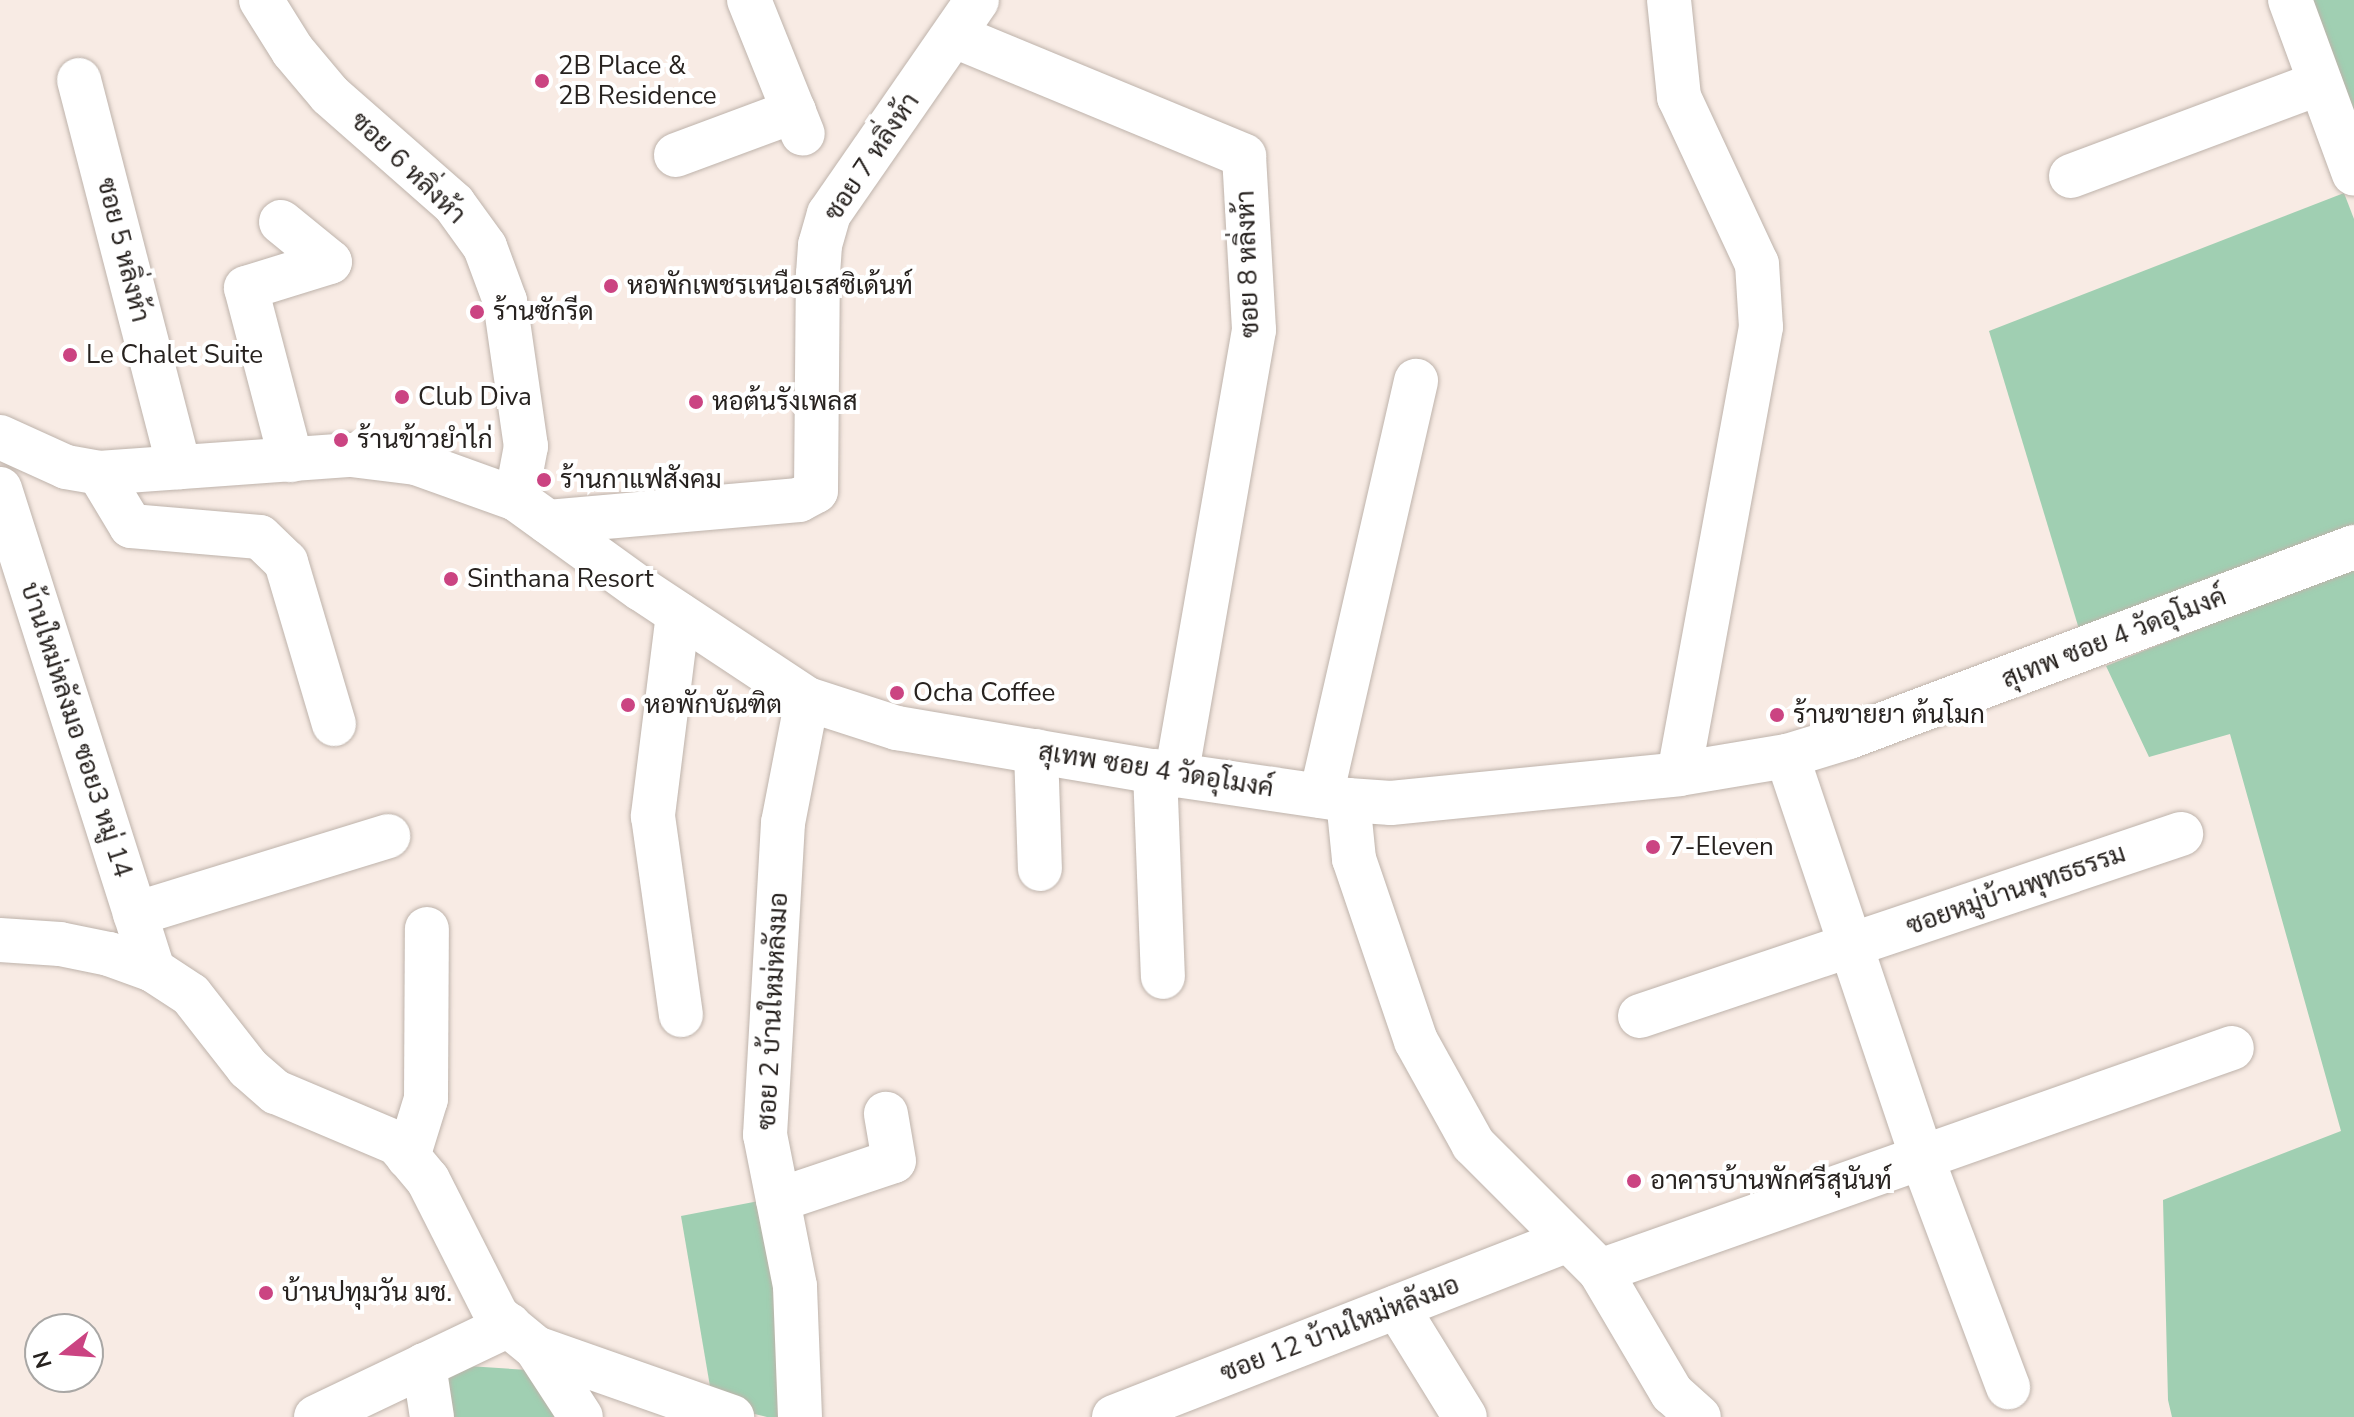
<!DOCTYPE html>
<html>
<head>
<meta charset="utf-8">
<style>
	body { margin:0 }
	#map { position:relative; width:2354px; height:1417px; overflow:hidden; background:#f8ebe4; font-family:"Nunito Sans",Sarabun,sans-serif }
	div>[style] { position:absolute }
	.green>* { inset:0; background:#a0cfb2 }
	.roads { filter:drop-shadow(0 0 2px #beb3ab) drop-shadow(0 0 2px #beb3ab) }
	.minor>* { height:44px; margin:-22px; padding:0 22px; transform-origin:22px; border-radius:22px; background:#fff }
	.dots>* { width:22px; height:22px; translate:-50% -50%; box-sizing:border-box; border:4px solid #fff; border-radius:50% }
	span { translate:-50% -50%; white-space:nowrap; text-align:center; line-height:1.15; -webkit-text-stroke:8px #fff; paint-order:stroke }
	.poi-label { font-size:26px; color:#27221f }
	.left { translate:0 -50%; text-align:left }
	.street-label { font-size:26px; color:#27221f }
	.north { position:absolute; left:24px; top:1313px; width:80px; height:80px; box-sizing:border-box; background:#fff; border:2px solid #a9a7a5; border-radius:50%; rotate:253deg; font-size:22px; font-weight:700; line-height:32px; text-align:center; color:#27221f }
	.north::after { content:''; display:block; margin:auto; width:28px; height:36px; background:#cb4482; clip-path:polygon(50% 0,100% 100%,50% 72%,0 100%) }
</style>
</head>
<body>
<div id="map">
	<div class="green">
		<div style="clip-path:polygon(2305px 0,2354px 0,2354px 137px)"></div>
		<div style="clip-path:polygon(2344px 193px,2354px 219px,2354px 531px,2082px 639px,1989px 331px)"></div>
		<div style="clip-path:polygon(2354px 567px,2354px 1417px,2172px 1417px,2168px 1400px,2163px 1200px,2341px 1131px,2230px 734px,2149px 757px,2106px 666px)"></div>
		<div style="clip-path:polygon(769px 1199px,791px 1417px,767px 1417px,713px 1404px,681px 1216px)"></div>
		<div style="clip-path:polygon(468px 1366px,528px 1370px,558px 1417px,417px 1417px,412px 1389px)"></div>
	</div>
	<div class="roads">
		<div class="minor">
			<div style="left:261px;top:0;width:60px;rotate:57.9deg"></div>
			<div style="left:293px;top:51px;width:57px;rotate:49.9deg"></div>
			<div style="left:330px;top:95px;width:165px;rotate:41.3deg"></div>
			<div style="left:454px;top:204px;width:53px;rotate:54.2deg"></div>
			<div style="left:485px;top:247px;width:58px;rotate:69.7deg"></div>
			<div style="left:505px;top:301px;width:147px;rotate:81.8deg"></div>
			<div style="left:526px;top:446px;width:54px;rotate:100.7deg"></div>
			<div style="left:749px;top:0;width:144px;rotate:68.1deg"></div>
			<div style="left:1669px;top:0;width:98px;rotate:84.1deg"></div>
			<div style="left:1679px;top:97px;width:184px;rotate:65deg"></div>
			<div style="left:1757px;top:264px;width:63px;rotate:86.4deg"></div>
			<div style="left:1761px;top:327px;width:454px;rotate:100.4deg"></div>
			<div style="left:2290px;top:0;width:185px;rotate:69.8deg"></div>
			<div style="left:955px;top:36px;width:313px;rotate:22.5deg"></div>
			<div style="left:1244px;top:156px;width:174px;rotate:86.7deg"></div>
			<div style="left:1254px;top:330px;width:452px;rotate:99.9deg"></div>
			<div style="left:79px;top:80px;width:400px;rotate:75.5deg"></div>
			<div style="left:676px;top:155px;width:126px;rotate:-20.4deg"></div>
			<div style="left:2071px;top:176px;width:266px;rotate:-20.5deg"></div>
			<div style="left:281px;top:222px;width:63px;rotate:39.2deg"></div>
			<div style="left:330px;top:262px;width:88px;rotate:162.8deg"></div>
			<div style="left:246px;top:288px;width:178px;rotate:75.3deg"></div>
			<div style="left:0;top:437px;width:72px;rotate:24.4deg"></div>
			<div style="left:66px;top:467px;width:34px;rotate:10deg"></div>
			<div style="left:99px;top:473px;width:253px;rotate:-4.1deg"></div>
			<div style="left:351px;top:455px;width:65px;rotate:7deg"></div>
			<div style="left:416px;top:463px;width:106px;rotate:19.8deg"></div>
			<div style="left:516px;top:499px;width:154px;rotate:35.8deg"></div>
			<div style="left:641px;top:589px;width:199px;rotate:33.5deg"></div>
			<div style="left:807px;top:699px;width:95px;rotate:17.9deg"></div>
			<div style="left:897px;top:728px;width:283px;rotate:9.6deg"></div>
			<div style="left:1176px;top:775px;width:174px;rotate:8.3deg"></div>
			<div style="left:1348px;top:800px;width:43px;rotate:4deg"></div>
			<div style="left:1391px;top:803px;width:289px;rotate:-5.7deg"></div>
			<div style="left:1679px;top:774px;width:109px;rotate:-9.5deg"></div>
			<div style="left:1787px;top:756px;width:65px;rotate:-17deg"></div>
			<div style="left:1849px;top:737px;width:540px;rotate:-20.62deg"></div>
			<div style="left:99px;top:473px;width:62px;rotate:58.9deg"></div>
			<div style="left:131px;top:526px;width:129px;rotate:4.9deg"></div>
			<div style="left:260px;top:537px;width:36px;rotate:44deg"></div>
			<div style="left:286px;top:562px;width:169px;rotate:73.5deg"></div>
			<div style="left:0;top:489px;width:505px;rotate:72.35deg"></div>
			<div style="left:548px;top:522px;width:252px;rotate:-5deg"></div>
			<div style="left:799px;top:500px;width:19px;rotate:-28deg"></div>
			<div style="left:816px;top:491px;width:217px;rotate:-89.5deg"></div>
			<div style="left:818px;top:274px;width:29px;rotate:-86deg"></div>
			<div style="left:820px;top:245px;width:32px;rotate:-74deg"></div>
			<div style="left:829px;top:214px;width:260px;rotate:-55.3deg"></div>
			<div style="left:678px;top:614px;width:204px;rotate:97.1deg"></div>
			<div style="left:653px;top:816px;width:201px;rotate:82deg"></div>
			<div style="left:1036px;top:751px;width:118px;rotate:88.1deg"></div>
			<div style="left:1787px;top:756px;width:424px;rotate:71.4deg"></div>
			<div style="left:1922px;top:1158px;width:245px;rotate:69.4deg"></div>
			<div style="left:1155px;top:771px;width:206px;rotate:87.8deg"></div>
			<div style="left:1321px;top:796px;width:426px;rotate:-77.1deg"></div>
			<div style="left:1348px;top:800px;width:59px;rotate:84.2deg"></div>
			<div style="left:1354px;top:859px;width:192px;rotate:71.2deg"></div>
			<div style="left:1416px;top:1041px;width:118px;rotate:61deg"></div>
			<div style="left:1473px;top:1144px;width:180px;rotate:45deg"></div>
			<div style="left:1600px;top:1271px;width:142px;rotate:59.5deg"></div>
			<div style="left:1672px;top:1393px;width:36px;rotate:42deg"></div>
			<div style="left:135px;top:914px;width:265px;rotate:-17.1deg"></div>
			<div style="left:0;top:940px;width:60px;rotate:3.8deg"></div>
			<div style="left:60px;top:944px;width:50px;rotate:11.5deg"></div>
			<div style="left:109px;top:954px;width:47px;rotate:20deg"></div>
			<div style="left:153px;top:970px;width:45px;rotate:33.3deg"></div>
			<div style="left:191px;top:995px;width:93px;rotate:52deg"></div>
			<div style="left:248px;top:1068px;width:37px;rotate:41deg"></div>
			<div style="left:276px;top:1092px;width:131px;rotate:22.9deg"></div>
			<div style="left:397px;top:1143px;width:48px;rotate:50deg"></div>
			<div style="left:428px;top:1180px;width:153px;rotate:63.1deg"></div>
			<div style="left:497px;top:1316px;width:50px;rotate:39.4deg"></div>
			<div style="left:536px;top:1348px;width:208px;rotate:19.4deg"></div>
			<div style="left:1640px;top:1016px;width:571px;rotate:-18.59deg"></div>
			<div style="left:408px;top:1157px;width:61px;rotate:-72.8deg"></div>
			<div style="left:426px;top:1099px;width:170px;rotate:-89.7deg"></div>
			<div style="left:778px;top:1200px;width:122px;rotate:-18.6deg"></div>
			<div style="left:894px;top:1161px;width:48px;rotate:-99.7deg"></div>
			<div style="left:1600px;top:1271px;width:670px;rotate:-19.44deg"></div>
			<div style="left:1397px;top:1307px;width:129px;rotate:58.3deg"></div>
			<div style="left:536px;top:1348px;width:82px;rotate:56.9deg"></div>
			<div style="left:424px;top:1365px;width:53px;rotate:81.3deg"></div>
			<div style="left:316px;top:1417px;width:214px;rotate:-25.5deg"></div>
			<div style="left:800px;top:1417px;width:131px;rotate:-92.2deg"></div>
			<div style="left:795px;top:1286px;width:154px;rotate:-101.2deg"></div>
			<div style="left:765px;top:1135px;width:313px;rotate:-86.7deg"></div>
			<div style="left:783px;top:823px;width:126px;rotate:-79deg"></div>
			<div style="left:1114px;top:1417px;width:486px;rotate:-21.3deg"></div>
		</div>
	</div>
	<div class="dots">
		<div style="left:542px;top:81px;background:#cb4482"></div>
		<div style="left:611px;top:286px;background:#cb4482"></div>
		<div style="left:477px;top:312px;background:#cb4482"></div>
		<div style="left:70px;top:355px;background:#cb4482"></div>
		<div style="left:402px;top:397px;background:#cb4482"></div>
		<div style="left:696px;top:402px;background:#cb4482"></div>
		<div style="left:341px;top:440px;background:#cb4482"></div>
		<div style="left:544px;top:480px;background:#cb4482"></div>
		<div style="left:451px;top:579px;background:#cb4482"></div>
		<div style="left:897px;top:693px;background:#cb4482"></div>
		<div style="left:628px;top:705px;background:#cb4482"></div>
		<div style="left:1777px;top:715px;background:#cb4482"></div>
		<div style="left:1653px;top:847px;background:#cb4482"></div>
		<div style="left:1634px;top:1181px;background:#cb4482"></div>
		<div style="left:266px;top:1293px;background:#cb4482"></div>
	</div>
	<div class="poi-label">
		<span class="left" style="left:558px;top:81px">2B Place &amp;<br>2B Residence</span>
		<span class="left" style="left:627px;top:286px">หอพักเพชรเหนือเรสซิเด้นท์</span>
		<span class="left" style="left:493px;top:312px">ร้านซักรีด</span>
		<span class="left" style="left:86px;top:355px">Le Chalet Suite</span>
		<span class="left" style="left:418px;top:397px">Club Diva</span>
		<span class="left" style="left:712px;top:402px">หอต้นรังเพลส</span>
		<span class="left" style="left:357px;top:440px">ร้านข้าวยำไก่</span>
		<span class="left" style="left:560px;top:480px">ร้านกาแฟสังคม</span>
		<span class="left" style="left:467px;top:579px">Sinthana Resort</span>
		<span class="left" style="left:913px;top:693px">Ocha Coffee</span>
		<span class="left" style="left:644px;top:705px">หอพักบัณฑิต</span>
		<span class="left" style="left:1793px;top:715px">ร้านขายยา ต้นโมก</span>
		<span class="left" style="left:1669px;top:847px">7-Eleven</span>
		<span class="left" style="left:1650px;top:1181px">อาคารบ้านพักศรีสุนันท์</span>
		<span class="left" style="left:282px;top:1293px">บ้านปทุมวัน มช.</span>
	</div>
	<div class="street-label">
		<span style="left:872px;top:157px;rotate:-56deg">ซอย 7 หลิ่งห้า</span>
		<span style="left:408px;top:168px;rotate:44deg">ซอย 6 หลิ่งห้า</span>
		<span style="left:123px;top:250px;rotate:76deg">ซอย 5 หลิ่งห้า</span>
		<span style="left:1248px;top:264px;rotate:-92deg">ซอย 8 หลิ่งห้า</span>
		<span style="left:2114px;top:638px;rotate:-21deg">สุเทพ ซอย 4 วัดอุโมงค์</span>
		<span style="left:76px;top:730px;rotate:72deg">บ้านใหม่หลังมอ ซอย3 หมู่ 14</span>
		<span style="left:1156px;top:770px;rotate:9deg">สุเทพ ซอย 4 วัดอุโมงค์</span>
		<span style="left:2016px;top:890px;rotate:-19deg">ซอยหมู่บ้านพุทธธรรม</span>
		<span style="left:773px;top:1011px;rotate:-87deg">ซอย 2 บ้านใหม่หลังมอ</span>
		<span style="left:1340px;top:1329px;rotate:-21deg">ซอย 12 บ้านใหม่หลังมอ</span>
	</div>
	<div class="north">N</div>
</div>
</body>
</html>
